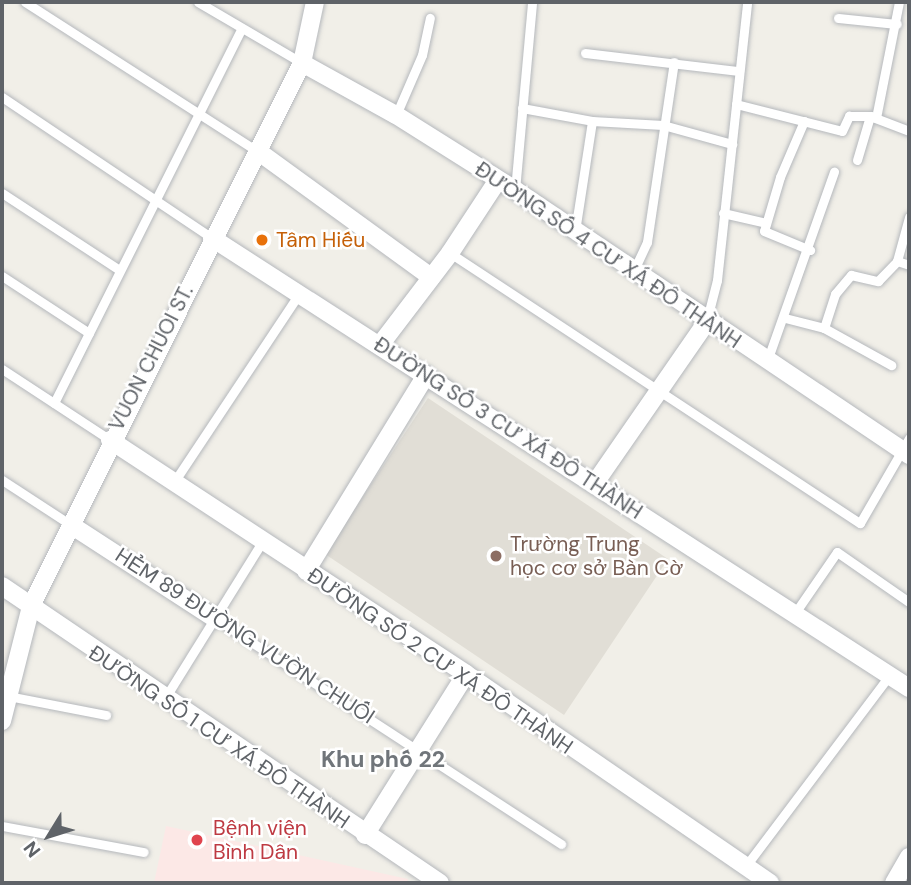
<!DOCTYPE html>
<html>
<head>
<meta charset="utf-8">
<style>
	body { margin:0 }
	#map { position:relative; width:911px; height:885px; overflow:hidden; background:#f1efe8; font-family:"DM Sans",sans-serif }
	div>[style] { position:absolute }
	.education>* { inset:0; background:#e1ded6 }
	.medical>* { inset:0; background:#fce8e6 }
	.roads { filter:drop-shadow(0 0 2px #b5b8bc) drop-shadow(0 0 2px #b5b8bc) }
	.lane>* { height:9px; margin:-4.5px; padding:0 4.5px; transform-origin:4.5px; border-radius:4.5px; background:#fff }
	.street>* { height:18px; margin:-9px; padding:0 9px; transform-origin:9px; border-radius:9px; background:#fff }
	.dots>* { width:19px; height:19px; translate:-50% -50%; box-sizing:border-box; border:4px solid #fff; border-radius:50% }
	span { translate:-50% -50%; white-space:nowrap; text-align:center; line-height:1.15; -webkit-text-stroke:5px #fff; paint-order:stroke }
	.food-label { font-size:21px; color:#c56008 }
	.left { translate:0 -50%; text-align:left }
	.street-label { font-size:21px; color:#5f6368 }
	.education-label { font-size:21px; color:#785e54 }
	.health-label { font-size:21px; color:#be3a42 }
	.neighbourhood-label { font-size:23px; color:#70757a; font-weight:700 }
	.frame { position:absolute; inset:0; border:4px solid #5f6368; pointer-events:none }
	.north { position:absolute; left:14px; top:801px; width:70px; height:70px; -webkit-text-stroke:5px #fff; paint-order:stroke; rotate:232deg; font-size:19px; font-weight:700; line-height:28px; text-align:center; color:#5f6368 }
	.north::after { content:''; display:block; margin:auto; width:24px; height:32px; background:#5f6368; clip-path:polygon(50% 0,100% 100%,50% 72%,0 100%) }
</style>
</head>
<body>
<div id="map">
	<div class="education">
		<div style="clip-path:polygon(428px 398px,668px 559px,564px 715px,325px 554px)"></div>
	</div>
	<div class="medical">
		<div style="clip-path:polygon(166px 826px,408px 879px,407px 883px,154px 883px)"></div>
	</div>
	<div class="roads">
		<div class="lane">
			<div style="left:25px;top:2px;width:278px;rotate:32.7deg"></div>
			<div style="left:198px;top:2px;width:121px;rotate:30.4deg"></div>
			<div style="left:838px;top:18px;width:59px;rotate:5.8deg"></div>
			<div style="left:585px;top:53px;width:155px;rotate:6.7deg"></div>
			<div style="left:2px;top:97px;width:253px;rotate:33.9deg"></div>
			<div style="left:736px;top:104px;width:109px;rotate:14.3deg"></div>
			<div style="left:842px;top:131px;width:17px;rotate:-65deg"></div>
			<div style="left:849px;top:116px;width:21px"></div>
			<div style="left:870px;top:116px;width:42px;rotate:21deg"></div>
			<div style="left:522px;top:108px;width:71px;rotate:10.5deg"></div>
			<div style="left:592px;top:121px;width:71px;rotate:3.2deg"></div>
			<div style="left:663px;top:125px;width:72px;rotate:15.4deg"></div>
			<div style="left:396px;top:115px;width:65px;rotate:-66.6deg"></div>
			<div style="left:422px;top:55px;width:38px;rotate:-78deg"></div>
			<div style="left:876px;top:118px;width:118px;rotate:-78.8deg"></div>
			<div style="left:804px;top:121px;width:61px;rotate:113.2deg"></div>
			<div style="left:780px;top:177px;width:56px;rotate:106.5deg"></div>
			<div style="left:764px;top:231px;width:50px;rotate:22.4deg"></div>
			<div style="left:857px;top:160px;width:46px;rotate:-73.5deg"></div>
			<div style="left:515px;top:190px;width:189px;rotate:-84.8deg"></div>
			<div style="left:2px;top:193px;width:140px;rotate:33.3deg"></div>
			<div style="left:723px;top:213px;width:44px;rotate:13.1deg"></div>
			<div style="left:575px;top:231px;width:111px;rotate:-81.2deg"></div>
			<div style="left:450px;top:253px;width:491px;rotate:33.4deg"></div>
			<div style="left:860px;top:523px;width:98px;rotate:-60deg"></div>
			<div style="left:897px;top:261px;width:46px;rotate:-74.7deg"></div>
			<div style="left:634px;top:270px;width:31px;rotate:-65deg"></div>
			<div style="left:647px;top:242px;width:182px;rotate:-81.5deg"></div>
			<div style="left:2px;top:276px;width:104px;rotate:33.2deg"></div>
			<div style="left:785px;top:318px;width:40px;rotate:14.4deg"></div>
			<div style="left:824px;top:328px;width:36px;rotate:-72deg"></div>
			<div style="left:835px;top:294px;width:25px;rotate:-50deg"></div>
			<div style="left:851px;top:275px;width:28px;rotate:13deg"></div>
			<div style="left:878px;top:281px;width:28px;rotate:-46deg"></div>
			<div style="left:897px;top:261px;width:13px;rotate:18deg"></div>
			<div style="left:707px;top:319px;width:40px;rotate:-75.6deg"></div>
			<div style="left:717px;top:280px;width:280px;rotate:-83.8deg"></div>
			<div style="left:824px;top:328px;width:77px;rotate:28.9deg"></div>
			<div style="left:767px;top:361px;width:201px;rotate:-70.5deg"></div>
			<div style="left:2px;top:369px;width:129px;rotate:33.3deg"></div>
			<div style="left:54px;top:403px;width:418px;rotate:-63.4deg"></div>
			<div style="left:2px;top:480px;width:82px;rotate:33.1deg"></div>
			<div style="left:174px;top:482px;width:226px;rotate:-56.4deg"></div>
			<div style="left:795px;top:613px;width:74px;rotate:-55.5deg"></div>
			<div style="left:837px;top:552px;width:88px;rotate:34.8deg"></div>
			<div style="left:216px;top:619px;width:412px;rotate:33.1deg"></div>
			<div style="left:8px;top:696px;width:100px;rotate:11deg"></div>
			<div style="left:165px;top:698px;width:184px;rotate:-58.1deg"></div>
			<div style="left:2px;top:826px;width:144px;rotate:10.4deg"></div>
			<div style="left:745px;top:867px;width:239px;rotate:-53deg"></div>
		</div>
		<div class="street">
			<div style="left:302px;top:63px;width:107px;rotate:29deg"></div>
			<div style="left:396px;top:115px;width:141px;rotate:32.2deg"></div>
			<div style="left:515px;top:190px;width:475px;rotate:33.9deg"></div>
			<div style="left:259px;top:152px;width:213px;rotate:36deg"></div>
			<div style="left:212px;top:238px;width:830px;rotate:32.85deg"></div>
			<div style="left:380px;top:345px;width:116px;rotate:-52.7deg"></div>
			<div style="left:450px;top:253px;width:87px;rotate:-56.7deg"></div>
			<div style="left:110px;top:440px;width:426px;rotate:33.3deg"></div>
			<div style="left:466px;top:674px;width:369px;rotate:34.5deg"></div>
			<div style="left:595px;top:483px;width:197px;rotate:-55.3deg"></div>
			<div style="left:71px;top:525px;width:173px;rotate:33deg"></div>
			<div style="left:306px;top:571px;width:230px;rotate:-58.5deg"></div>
			<div style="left:2px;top:586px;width:529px;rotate:34.14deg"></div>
			<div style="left:2px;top:721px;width:119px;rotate:-75.8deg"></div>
			<div style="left:31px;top:606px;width:607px;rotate:-63.48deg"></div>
			<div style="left:302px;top:63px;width:62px;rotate:-78deg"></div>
			<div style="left:365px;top:835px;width:190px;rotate:-57.9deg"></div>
			<div style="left:894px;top:883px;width:30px;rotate:-60deg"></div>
		</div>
	</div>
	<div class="dots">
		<div style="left:262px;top:240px;background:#e8710a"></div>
		<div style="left:496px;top:556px;background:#8d6e63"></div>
		<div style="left:197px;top:840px;background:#e0444e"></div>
	</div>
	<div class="food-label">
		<span class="left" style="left:276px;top:240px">Tâm Hiếu</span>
	</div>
	<div class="street-label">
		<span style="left:608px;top:255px;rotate:34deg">ÐƯỜNG SỐ 4 CƯ XÁ ĐÔ THÀNH</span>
		<span style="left:151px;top:358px;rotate:-63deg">VUON CHUOI ST.</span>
		<span style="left:508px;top:428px;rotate:33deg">ÐƯỜNG SỐ 3 CƯ XÁ ĐÔ THÀNH</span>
		<span style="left:245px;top:636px;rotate:33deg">HẺM 89 ĐƯỜNG VƯỜN CHUỐI</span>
		<span style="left:440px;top:661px;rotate:34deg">ÐƯỜNG SỐ 2 CƯ XÁ ĐÔ THÀNH</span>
		<span style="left:219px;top:737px;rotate:34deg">ÐƯỜNG SỐ 1 CƯ XÁ ĐÔ THÀNH</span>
	</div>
	<div class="education-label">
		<span class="left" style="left:510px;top:556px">Trường Trung<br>học cơ sở Bàn Cờ</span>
	</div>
	<div class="health-label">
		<span class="left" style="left:213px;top:840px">Bệnh viện<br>Bình Dân</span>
	</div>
	<div class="neighbourhood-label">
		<span style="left:383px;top:759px">Khu phố 22</span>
	</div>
	<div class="frame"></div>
	<div class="north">N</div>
</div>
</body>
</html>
